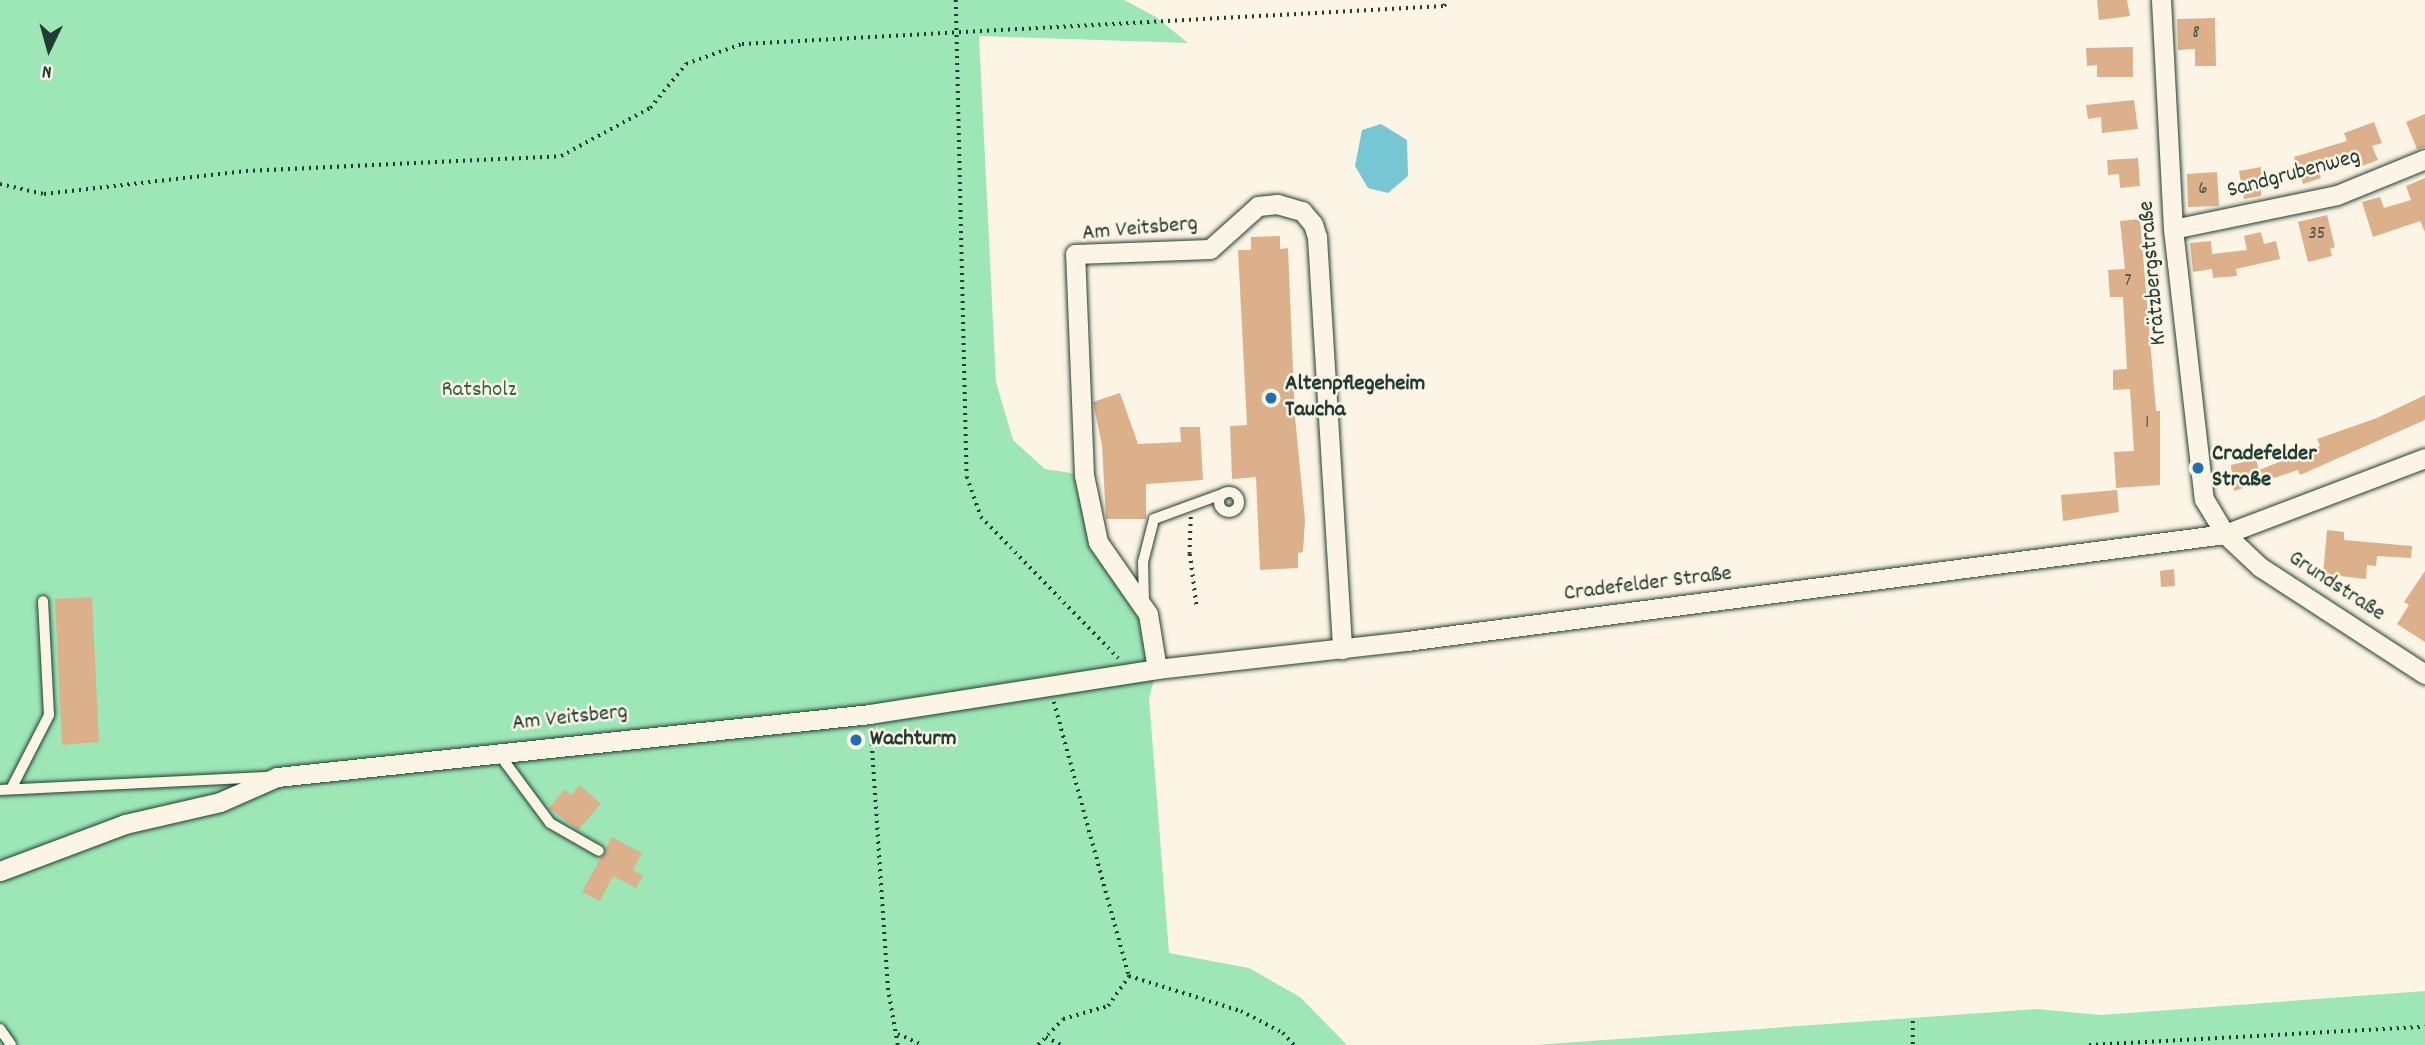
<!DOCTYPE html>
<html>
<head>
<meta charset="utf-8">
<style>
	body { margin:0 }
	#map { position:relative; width:2425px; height:1045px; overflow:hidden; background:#fcf5e5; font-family:Dekko,sans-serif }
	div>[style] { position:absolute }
	.green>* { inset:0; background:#9de7b6 }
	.water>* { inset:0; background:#77c6d3 }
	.building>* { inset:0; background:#dbb08b }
	.path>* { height:3.5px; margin-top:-1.75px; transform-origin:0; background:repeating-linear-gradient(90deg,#1f3d34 0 2px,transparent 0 7px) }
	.roads { filter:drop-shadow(0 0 2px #1f3d34) drop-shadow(0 0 2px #1f3d34) }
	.lane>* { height:10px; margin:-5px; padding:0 5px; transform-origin:5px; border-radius:5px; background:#fcf5e5 }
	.lane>.ring { margin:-5px; padding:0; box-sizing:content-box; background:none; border:10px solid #fcf5e5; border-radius:50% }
	.street>* { height:19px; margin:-9.5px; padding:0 9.5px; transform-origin:9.5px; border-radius:9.5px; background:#fcf5e5 }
	.dots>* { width:19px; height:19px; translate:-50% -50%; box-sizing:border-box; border:4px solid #fcf5e5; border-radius:50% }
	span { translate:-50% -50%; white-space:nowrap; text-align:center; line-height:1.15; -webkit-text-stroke:5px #fcf5e5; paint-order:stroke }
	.number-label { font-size:19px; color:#4e5a4a }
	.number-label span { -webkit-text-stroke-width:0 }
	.street-label { font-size:23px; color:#1f3d34 }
	.poi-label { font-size:23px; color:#1f3d34; font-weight:700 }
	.left { translate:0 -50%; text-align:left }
	.park-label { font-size:23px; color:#385f4e }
	.north { position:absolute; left:14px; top:14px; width:70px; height:70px; -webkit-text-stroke:5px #fcf5e5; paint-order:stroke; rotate:185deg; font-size:19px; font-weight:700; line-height:28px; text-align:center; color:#1f3d34 }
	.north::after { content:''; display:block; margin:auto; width:24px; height:32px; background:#1f3d34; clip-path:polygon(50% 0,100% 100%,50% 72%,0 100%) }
</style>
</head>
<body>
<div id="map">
	<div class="green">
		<div style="clip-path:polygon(0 0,1124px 0,1156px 17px,1188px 43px,979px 36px,996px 382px,1013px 440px,1045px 469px,1084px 475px,1098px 542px,1148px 614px,1157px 669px,1149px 698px,1169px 953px,1249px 968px,1300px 997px,1347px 1045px,0 1045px)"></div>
		<div style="clip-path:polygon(2425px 991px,2425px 1045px,1534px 1045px,2037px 1009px,2101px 1015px)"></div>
	</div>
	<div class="water">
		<div style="clip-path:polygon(1381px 124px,1407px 140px,1408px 176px,1388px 193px,1368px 188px,1355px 166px,1362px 130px)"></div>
	</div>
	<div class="building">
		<div style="clip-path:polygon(2097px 0,2127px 0,2130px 16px,2099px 20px)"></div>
		<div style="clip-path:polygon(2215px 18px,2216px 66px,2195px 66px,2195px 49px,2178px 50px,2177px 19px)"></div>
		<div style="clip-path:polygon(2133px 47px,2133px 77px,2097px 77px,2097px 65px,2087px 66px,2086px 48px)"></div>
		<div style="clip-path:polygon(2134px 100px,2138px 129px,2102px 133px,2101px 117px,2088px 119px,2086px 105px)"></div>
		<div style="clip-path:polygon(2425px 114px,2425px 147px,2417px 149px,2406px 122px)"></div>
		<div style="clip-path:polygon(2374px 122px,2382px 143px,2372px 146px,2378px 160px,2357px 168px,2353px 156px,2318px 167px,2321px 178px,2303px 184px,2294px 157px,2347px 141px,2344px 133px)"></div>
		<div style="clip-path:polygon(2138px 158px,2140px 186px,2120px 188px,2119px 174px,2108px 175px,2107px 160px)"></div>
		<div style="clip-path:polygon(2261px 167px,2261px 196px,2244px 199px,2239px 171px)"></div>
		<div style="clip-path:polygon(2217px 172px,2219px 206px,2188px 207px,2187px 174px)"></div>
		<div style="clip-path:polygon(2425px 178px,2425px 232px,2420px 221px,2373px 237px,2362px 202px,2380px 197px,2384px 208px,2411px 200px,2406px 186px)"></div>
		<div style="clip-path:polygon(2327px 215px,2335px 247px,2330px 249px,2332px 256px,2308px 262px,2298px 222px)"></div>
		<div style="clip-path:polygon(2140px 219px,2156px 411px,2160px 411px,2160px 485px,2116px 488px,2114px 452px,2134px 451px,2130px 389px,2113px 390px,2113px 370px,2127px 369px,2123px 297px,2110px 297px,2108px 270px,2125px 269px,2120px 221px)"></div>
		<div style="clip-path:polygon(2261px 232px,2264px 244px,2276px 241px,2280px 259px,2236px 269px,2237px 276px,2213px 278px,2212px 269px,2193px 272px,2190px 243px,2211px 241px,2212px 254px,2247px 250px,2244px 236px)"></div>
		<div style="clip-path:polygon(1280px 236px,1280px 249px,1288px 248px,1295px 417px,1305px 520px,1303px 552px,1298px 553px,1298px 568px,1260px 570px,1256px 477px,1232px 479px,1230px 426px,1247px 425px,1238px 250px,1251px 250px,1251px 237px)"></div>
		<div style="clip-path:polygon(1120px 393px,1138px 444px,1181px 442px,1180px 427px,1200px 427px,1203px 480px,1146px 484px,1146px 519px,1106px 519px,1102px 445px,1093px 402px)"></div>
		<div style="clip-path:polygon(2425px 395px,2425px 420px,2300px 475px,2298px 470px,2234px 491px,2231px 465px,2256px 459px,2259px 470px,2320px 446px,2317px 439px,2377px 418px)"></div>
		<div style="clip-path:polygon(2117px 490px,2119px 512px,2063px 521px,2061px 495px)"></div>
		<div style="clip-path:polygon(2327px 530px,2344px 532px,2344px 540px,2412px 546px,2411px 558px,2377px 556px,2376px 566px,2367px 565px,2366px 579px,2323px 574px)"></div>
		<div style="clip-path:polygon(2174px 569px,2175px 586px,2161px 587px,2160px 571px)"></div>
		<div style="clip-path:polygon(2425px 571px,2425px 642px,2397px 624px,2409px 605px,2404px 602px)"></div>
		<div style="clip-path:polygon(92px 597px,99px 742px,62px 745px,55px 599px)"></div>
		<div style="clip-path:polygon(580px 785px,601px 804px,578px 830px,549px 808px,565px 789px,571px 795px)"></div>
		<div style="clip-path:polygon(612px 837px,642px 853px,633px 870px,643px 876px,636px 888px,613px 876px,600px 901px,582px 892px)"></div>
	</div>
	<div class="path">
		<div style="left:956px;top:0;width:477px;rotate:88.7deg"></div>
		<div style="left:967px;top:477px;width:42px;rotate:70.7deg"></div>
		<div style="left:981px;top:517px;width:197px;rotate:45.8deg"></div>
		<div style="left:0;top:184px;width:45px;rotate:12.8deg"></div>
		<div style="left:44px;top:194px;width:203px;rotate:-6.5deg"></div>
		<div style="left:246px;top:171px;width:315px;rotate:-2.7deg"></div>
		<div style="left:561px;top:156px;width:101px;rotate:-28.3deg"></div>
		<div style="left:650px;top:108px;width:57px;rotate:-50.7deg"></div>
		<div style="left:686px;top:64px;width:59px;rotate:-19.7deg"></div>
		<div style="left:742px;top:44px;width:703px;rotate:-3.1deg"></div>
		<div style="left:1444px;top:6px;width:7px;rotate:-56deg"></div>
		<div style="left:1191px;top:517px;width:37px;rotate:92deg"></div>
		<div style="left:1190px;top:554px;width:54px;rotate:82.6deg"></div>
		<div style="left:1054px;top:702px;width:284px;rotate:74.7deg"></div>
		<div style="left:871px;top:730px;width:259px;rotate:86.2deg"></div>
		<div style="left:888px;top:988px;width:58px;rotate:80deg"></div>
		<div style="left:1129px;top:976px;width:117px;rotate:17.4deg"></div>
		<div style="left:1241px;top:1011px;width:47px;rotate:27.6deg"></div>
		<div style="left:1283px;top:1033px;width:16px;rotate:47deg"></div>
		<div style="left:1913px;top:1021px;width:24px;rotate:90deg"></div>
		<div style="left:898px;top:1034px;width:27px;rotate:24deg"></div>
		<div style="left:1046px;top:1037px;width:17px;rotate:28deg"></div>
		<div style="left:1038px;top:1045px;width:36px;rotate:-46deg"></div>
		<div style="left:1063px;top:1019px;width:47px;rotate:-16.1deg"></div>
		<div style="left:1108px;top:1006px;width:37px;rotate:-55deg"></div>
		<div style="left:2089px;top:1045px;width:336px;rotate:-3.1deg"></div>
	</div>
	<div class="roads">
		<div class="lane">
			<div class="ring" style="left:1219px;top:492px;width:10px;height:10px"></div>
			<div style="left:1144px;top:603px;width:41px;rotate:-91.4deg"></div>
			<div style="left:1143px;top:562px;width:44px;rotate:-75.7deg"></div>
			<div style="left:1154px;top:519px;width:76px;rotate:-20.1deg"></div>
			<div style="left:499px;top:754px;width:86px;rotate:53.5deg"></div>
			<div style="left:550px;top:823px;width:56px;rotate:29.7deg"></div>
			<div style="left:11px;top:789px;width:83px;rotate:-62.8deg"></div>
			<div style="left:49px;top:715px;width:114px;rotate:-93deg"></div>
			<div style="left:0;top:790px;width:266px;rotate:-2.8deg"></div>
			<div style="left:0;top:1029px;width:19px;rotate:55deg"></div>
		</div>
		<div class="street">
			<div style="left:2161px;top:0;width:229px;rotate:87deg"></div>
			<div style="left:2173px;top:229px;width:272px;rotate:83.5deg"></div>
			<div style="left:2204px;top:499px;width:41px;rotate:59deg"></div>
			<div style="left:2225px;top:534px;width:48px;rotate:43.3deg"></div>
			<div style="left:2260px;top:567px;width:197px;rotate:33deg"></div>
			<div style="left:2173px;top:229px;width:167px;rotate:-11.7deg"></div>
			<div style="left:2337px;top:195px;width:95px;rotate:-22.2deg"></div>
			<div style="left:1157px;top:669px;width:56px;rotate:-99.3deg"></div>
			<div style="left:1148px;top:614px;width:88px;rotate:-124.8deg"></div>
			<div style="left:1098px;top:542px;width:68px;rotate:-101.8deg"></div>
			<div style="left:1084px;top:475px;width:221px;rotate:-92.3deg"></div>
			<div style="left:1075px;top:254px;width:135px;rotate:-2.1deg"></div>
			<div style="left:1210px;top:249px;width:64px;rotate:-41.9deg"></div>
			<div style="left:1258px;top:206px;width:19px;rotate:-6deg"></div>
			<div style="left:1277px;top:204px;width:26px;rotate:16deg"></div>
			<div style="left:1302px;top:211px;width:17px;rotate:50deg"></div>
			<div style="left:1313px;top:224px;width:14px;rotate:73deg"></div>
			<div style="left:1317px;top:237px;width:413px;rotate:86.5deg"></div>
			<div style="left:0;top:871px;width:134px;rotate:-20.6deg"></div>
			<div style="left:125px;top:824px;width:98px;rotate:-13deg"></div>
			<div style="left:220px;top:802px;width:62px;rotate:-23.7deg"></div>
			<div style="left:277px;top:777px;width:596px;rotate:-6.06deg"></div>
			<div style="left:870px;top:714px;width:291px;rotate:-8.9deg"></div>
			<div style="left:1157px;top:669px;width:252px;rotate:-6.4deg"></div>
			<div style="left:1407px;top:641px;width:825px;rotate:-7.45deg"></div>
			<div style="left:2225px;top:534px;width:214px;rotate:-20.8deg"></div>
		</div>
	</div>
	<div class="dots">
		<div style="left:1271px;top:398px;background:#1f6fb2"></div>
		<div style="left:2198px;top:468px;background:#1f6fb2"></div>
		<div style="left:856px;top:740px;background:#1f6fb2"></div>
	</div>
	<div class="number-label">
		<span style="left:2196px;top:34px">8</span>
		<span style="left:2203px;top:190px">6</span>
		<span style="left:2317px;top:235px">35</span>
		<span style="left:2128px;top:282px">7</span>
		<span style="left:2147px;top:424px">1</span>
	</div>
	<div class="street-label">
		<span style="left:2294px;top:175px;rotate:-15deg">Sandgrubenweg</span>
		<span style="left:1140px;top:230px;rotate:-5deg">Am Veitsberg</span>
		<span style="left:2154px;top:273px;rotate:-95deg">Krätzbergstraße</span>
		<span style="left:1648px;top:585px;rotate:-7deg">Cradefelder Straße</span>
		<span style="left:2336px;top:587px;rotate:33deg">Grundstraße</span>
		<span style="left:570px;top:719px;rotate:-6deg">Am Veitsberg</span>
	</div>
	<div class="poi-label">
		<span class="left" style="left:1285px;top:398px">Altenpflegeheim<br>Taucha</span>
		<span class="left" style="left:2212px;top:468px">Cradefelder<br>Straße</span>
		<span class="left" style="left:870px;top:740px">Wachturm</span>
	</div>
	<div class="park-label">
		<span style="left:479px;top:391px">Ratsholz</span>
	</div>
	<div class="north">N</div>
</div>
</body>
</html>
